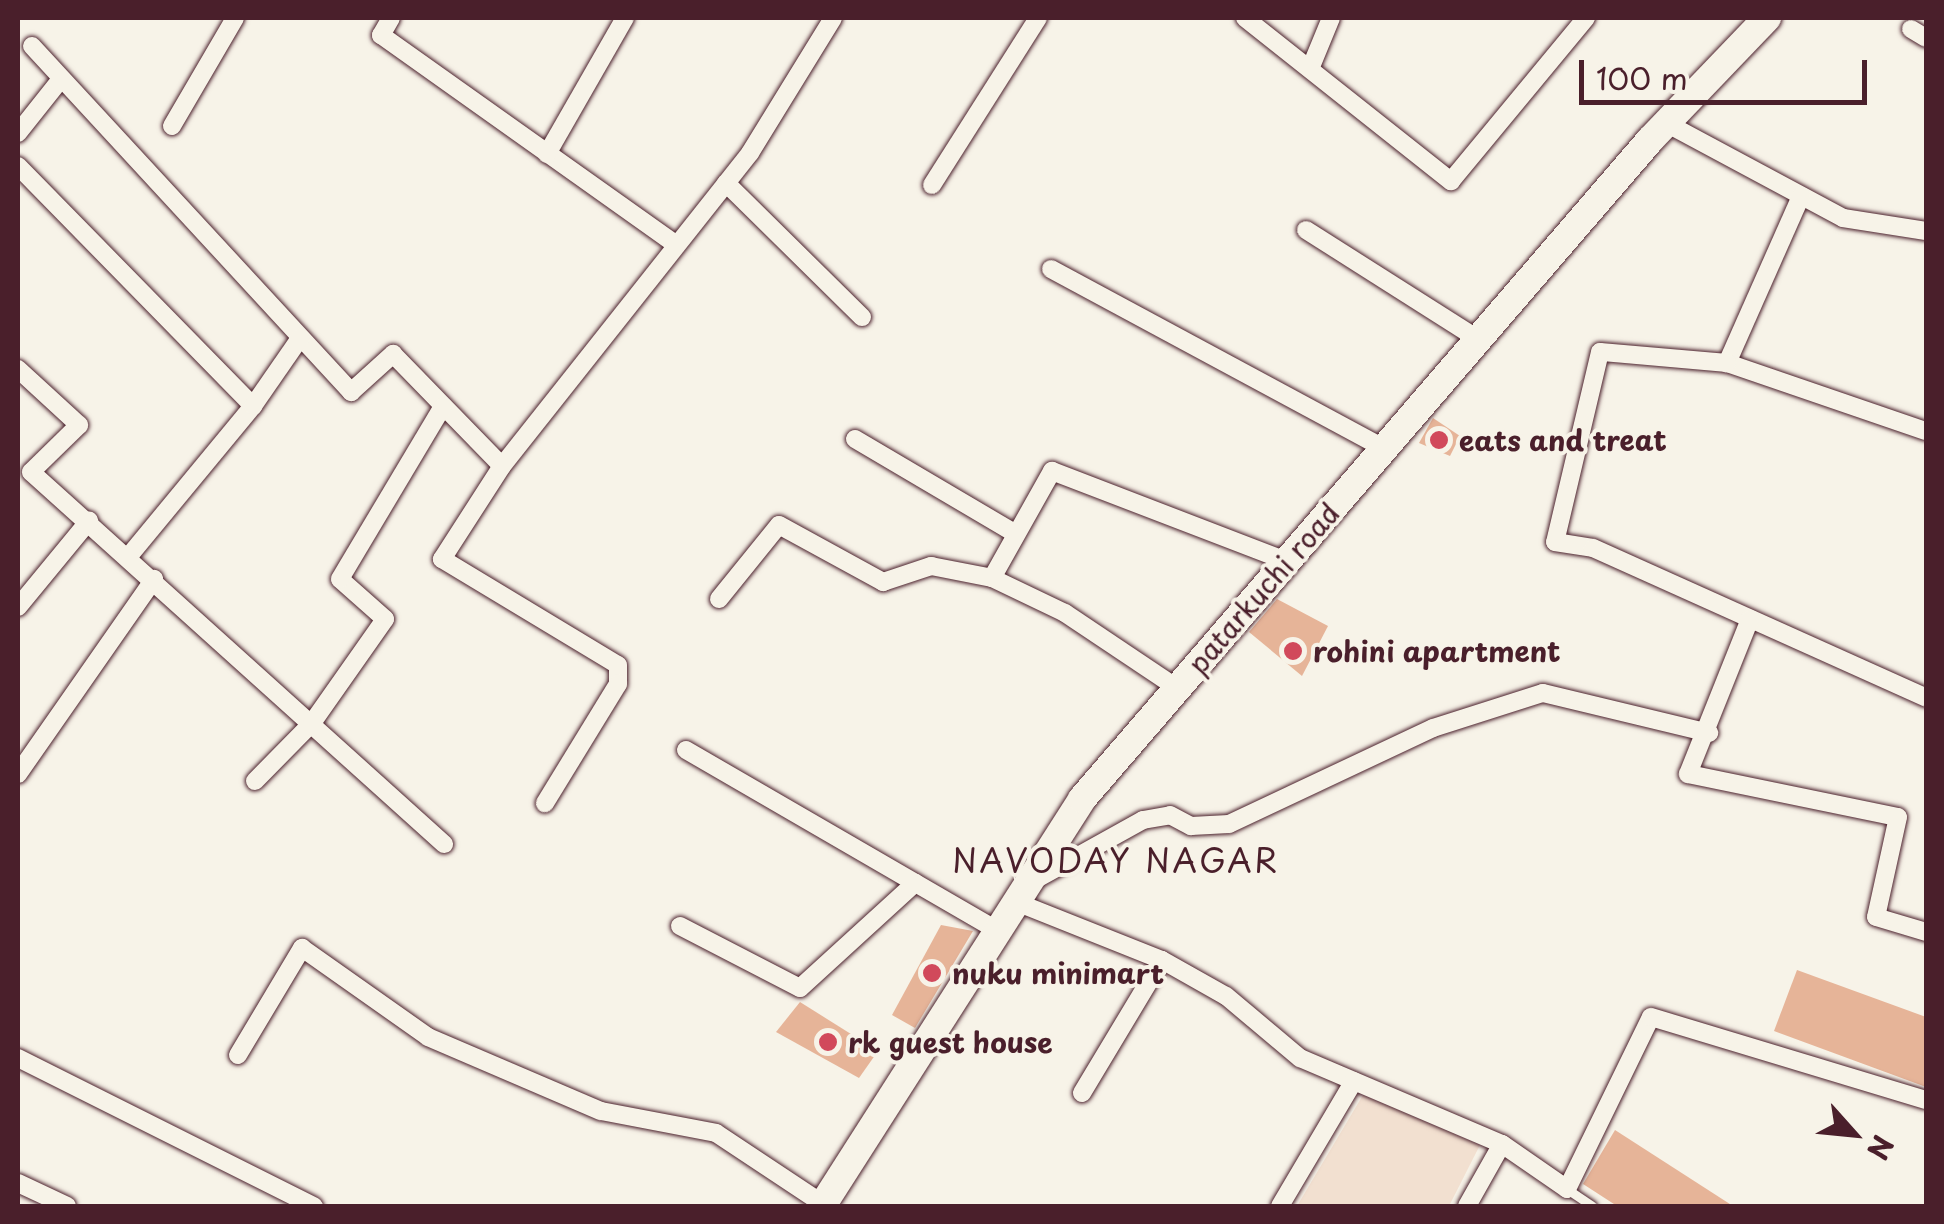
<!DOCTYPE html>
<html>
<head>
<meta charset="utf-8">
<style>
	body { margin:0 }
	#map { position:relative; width:1944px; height:1224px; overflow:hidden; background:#f7f3e8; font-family:"Playpen Sans",sans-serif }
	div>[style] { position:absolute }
	.built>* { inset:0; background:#f2e0d0 }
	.building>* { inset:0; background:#e6b498 }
	.roads { filter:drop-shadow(0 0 2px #4a1f2b) drop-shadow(0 0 2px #4a1f2b) }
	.lane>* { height:9px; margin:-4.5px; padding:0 4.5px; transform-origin:4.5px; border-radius:4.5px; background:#f7f3e8 }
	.street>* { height:18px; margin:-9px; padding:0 9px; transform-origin:9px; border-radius:9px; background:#f7f3e8 }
	.secondary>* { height:28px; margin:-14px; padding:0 14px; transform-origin:14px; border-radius:14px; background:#f7f3e8 }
	.dots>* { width:28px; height:28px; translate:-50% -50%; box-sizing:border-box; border:5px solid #f7f3e8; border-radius:50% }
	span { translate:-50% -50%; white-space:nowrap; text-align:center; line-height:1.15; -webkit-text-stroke:8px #f7f3e8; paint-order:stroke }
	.poi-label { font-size:28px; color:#4a1f2b; font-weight:700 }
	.left { translate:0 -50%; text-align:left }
	.street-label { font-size:28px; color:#4a1f2b }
	.quarter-label { font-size:32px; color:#4a1f2b; letter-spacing:2.5px }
	.frame { position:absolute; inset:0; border:20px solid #4a1f2b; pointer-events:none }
	.north { position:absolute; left:1804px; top:1084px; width:100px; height:100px; -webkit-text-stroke:8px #f7f3e8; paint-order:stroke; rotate:117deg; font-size:28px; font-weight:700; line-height:40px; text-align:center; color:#4a1f2b }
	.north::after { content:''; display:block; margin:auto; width:35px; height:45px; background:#4a1f2b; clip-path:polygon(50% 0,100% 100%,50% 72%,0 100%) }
	.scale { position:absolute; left:1579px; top:60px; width:288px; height:45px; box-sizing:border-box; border:5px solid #4a1f2b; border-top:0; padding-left:12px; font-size:30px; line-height:35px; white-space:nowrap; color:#4a1f2b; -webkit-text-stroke:8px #f7f3e8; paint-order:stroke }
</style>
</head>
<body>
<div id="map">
	<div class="built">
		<div style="clip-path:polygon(1363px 1095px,1480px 1145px,1449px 1206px,1297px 1206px)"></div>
	</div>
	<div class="building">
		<div style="clip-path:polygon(1433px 418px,1460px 436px,1450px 456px,1419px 443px)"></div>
		<div style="clip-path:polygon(1277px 599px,1328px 626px,1302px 676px,1249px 632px)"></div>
		<div style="clip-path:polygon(941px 925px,973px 931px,915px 1028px,892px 1015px)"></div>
		<div style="clip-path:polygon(1797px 970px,1926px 1017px,1926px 1087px,1774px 1031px)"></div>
		<div style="clip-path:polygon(800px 1002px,878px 1051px,859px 1078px,776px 1032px)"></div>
		<div style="clip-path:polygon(1615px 1130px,1733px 1206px,1617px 1206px,1583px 1184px)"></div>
	</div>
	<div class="roads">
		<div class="lane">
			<div style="left:1567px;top:1189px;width:30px;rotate:34deg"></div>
		</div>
		<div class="street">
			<div style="left:391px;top:18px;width:20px;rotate:120deg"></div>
			<div style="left:381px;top:35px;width:362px;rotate:35.4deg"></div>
			<div style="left:1245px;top:18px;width:263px;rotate:38.4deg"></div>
			<div style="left:1451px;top:181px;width:212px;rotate:-50.4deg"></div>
			<div style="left:1911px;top:29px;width:17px;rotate:31deg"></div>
			<div style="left:32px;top:46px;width:471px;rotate:47.3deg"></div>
			<div style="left:351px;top:392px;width:57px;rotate:-42.1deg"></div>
			<div style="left:393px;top:354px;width:156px;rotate:45.8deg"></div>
			<div style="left:502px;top:466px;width:399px;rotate:-51.6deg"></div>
			<div style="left:750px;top:153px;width:158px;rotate:-58.4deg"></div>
			<div style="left:1310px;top:69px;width:55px;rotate:-67.6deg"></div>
			<div style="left:1666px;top:123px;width:201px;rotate:28.2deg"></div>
			<div style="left:1843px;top:218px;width:84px;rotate:8.9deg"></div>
			<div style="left:172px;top:126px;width:125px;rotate:-59.7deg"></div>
			<div style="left:18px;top:133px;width:69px;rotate:-51.5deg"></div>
			<div style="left:547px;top:154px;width:157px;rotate:-60.2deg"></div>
			<div style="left:18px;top:166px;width:336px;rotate:45.6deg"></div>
			<div style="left:253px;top:406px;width:195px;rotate:129.6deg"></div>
			<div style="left:726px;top:183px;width:191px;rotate:44.6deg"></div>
			<div style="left:932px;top:185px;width:198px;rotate:-57.6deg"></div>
			<div style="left:1801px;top:196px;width:183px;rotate:113.9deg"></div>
			<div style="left:1727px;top:363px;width:210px;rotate:18.9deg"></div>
			<div style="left:1306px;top:230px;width:204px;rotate:32.4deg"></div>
			<div style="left:1051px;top:269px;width:378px;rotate:28.3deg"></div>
			<div style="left:1727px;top:363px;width:127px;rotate:-175deg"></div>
			<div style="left:1600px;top:352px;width:195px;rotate:103.3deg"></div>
			<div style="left:1555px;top:542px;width:38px;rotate:9deg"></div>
			<div style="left:1593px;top:548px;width:365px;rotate:24.2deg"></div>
			<div style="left:18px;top:369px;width:83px;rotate:42.6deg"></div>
			<div style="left:79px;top:425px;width:67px;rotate:135.6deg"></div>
			<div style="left:31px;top:472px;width:556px;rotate:42.01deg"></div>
			<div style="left:253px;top:406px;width:83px;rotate:-55.3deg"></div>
			<div style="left:855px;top:439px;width:187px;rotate:30.5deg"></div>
			<div style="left:502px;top:466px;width:111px;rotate:122.8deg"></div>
			<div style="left:442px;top:559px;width:205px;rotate:31.1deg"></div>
			<div style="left:618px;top:665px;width:19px;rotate:90deg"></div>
			<div style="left:618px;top:684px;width:140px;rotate:121.5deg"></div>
			<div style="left:992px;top:578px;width:123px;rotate:-60.7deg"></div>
			<div style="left:1052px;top:471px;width:252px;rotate:21deg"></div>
			<div style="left:719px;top:599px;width:95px;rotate:-51deg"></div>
			<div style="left:779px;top:525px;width:119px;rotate:28.7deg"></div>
			<div style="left:883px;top:582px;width:51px;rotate:-18.4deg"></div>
			<div style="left:931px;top:566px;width:62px;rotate:11.1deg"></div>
			<div style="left:992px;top:578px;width:81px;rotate:25.6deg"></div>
			<div style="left:1065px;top:613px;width:135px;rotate:33.8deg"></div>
			<div style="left:18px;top:607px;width:112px;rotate:-50.5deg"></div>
			<div style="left:1750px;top:619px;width:167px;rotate:111.8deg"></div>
			<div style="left:1688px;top:774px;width:214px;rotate:11.6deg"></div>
			<div style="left:1898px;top:817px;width:102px;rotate:102.4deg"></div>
			<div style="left:1876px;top:917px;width:52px;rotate:16.7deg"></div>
			<div style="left:686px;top:750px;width:361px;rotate:30.1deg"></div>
			<div style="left:18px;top:774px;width:238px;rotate:-55.1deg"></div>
			<div style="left:255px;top:781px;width:81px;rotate:-45.5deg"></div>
			<div style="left:312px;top:723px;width:127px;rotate:-54.9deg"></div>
			<div style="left:385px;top:619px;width:60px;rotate:-138.4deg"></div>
			<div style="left:340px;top:579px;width:201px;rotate:-59.2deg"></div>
			<div style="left:1033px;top:881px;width:126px;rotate:-29deg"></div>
			<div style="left:1143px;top:820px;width:27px;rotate:-10deg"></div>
			<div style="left:1170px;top:815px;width:24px;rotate:28deg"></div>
			<div style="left:1191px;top:826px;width:38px;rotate:-3deg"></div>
			<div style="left:1229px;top:824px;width:225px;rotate:-25.2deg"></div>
			<div style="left:1433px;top:728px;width:115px;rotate:-17.7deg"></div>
			<div style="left:1543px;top:693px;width:171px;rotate:13.5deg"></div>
			<div style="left:1016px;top:902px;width:157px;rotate:21.7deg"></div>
			<div style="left:1162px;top:960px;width:73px;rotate:29.4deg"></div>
			<div style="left:1226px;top:996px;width:97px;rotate:40deg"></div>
			<div style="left:1300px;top:1058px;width:220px;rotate:23.1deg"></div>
			<div style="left:1502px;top:1144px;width:79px;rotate:34.7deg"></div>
			<div style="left:1567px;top:1189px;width:191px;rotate:-64deg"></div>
			<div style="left:1651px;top:1017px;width:287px;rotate:16.8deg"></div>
			<div style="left:680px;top:926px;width:135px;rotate:27.3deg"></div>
			<div style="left:800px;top:988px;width:156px;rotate:-42.4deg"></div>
			<div style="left:238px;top:1055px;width:125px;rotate:-59.1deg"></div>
			<div style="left:302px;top:948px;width:154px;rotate:35.2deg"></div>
			<div style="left:428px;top:1037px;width:188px;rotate:23.2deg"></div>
			<div style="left:601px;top:1111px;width:117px;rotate:10.8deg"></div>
			<div style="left:716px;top:1133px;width:128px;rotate:33.6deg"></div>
			<div style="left:18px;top:1058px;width:331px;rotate:26.6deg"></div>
			<div style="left:1082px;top:1093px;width:155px;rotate:-59deg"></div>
			<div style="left:18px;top:1183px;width:54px;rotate:25.1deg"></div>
			<div style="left:1280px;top:1206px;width:145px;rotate:-59.4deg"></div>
			<div style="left:1467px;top:1206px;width:71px;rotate:-60.6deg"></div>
		</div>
		<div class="secondary">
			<div style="left:822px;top:1206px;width:483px;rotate:-57.4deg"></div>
			<div style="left:1082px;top:799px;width:870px;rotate:-49.24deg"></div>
			<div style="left:1650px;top:140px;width:169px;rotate:-46.2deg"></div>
		</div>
	</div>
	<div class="dots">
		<div style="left:1439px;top:440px;background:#d1495b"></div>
		<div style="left:1293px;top:651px;background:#d1495b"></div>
		<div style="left:932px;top:973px;background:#d1495b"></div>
		<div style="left:828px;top:1042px;background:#d1495b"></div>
	</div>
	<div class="poi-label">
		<span class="left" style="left:1459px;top:440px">eats and treat</span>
		<span class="left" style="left:1313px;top:651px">rohini apartment</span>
		<span class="left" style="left:952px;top:973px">nuku minimart</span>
		<span class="left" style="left:848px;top:1042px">rk guest house</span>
	</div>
	<div class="street-label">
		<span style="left:1263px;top:588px;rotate:-49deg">patarkuchi road</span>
	</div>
	<div class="quarter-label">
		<span style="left:1116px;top:860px">NAVODAY NAGAR</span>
	</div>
	<div class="frame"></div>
	<div class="north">N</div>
	<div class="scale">100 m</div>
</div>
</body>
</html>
